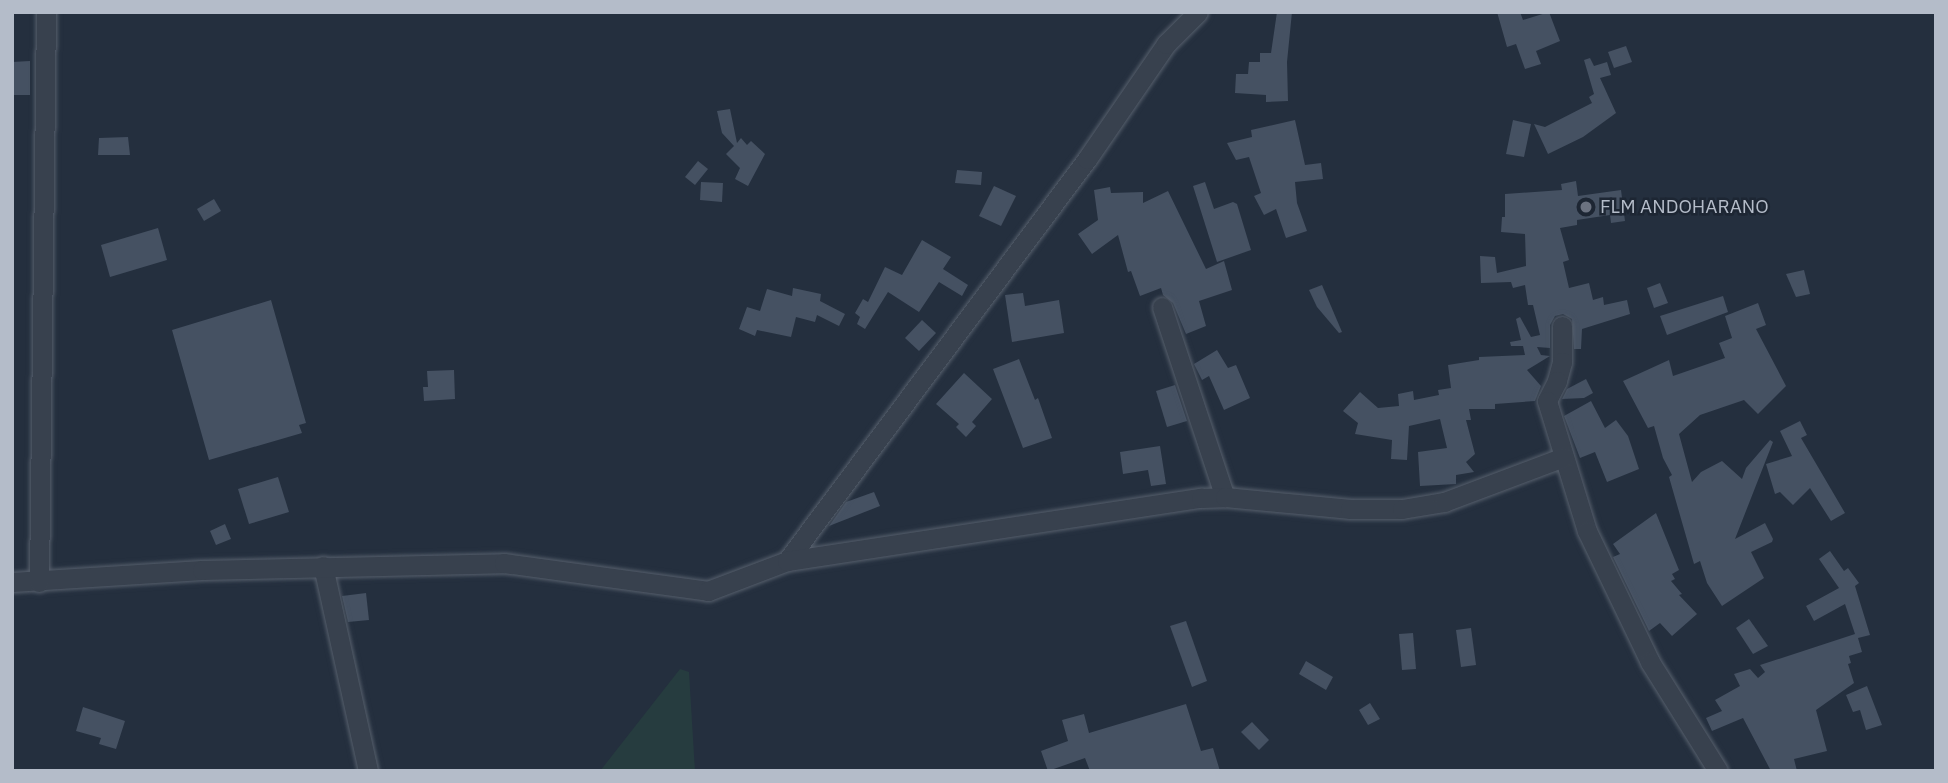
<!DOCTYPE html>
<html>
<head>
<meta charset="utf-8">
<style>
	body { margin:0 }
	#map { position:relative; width:1948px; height:783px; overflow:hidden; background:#242f3e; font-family:"IBM Plex Sans",sans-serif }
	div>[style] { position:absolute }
	.green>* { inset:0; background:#263c3f }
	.building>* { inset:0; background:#455162 }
	.roads { filter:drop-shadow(0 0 2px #565f6c) drop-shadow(0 0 2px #565f6c) }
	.street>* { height:19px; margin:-9.5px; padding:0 9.5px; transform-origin:9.5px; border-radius:9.5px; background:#38414e }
	.dots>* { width:19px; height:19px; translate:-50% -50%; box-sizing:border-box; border:4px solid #1d2633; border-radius:50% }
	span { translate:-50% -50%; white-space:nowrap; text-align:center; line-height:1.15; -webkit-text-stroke:5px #1d2633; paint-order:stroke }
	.poi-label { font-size:19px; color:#b4bcc9 }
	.left { translate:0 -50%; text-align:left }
	.frame { position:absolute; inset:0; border:14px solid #b4bcc9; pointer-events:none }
</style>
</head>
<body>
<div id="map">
	<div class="green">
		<div style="clip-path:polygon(680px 669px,689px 672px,695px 771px,600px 771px)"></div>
	</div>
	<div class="building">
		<div style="clip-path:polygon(1277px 12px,1292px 12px,1287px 62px,1288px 101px,1266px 102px,1266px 95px,1235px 93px,1236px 74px,1248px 74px,1249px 62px,1260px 62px,1260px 53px,1271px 53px)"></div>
		<div style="clip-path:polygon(1497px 12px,1520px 12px,1523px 20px,1549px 12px,1560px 41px,1536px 51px,1541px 64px,1525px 69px,1516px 44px,1507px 47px)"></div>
		<div style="clip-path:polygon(1626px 46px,1632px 62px,1614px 68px,1608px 52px)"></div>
		<div style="clip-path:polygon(1590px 58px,1594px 66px,1607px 62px,1611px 75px,1600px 78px,1616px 113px,1583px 137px,1548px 154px,1534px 124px,1545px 127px,1592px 103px,1589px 97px,1594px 94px,1584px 60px)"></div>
		<div style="clip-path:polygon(30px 61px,30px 95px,12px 95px,12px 62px)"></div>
		<div style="clip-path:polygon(730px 109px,737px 143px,741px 138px,747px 145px,751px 141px,765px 154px,748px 186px,735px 179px,740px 168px,726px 154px,734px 146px,722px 133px,717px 111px)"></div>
		<div style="clip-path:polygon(1295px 120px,1305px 165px,1321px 163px,1323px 179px,1295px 182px,1297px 203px,1307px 231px,1286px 238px,1276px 209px,1264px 215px,1254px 196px,1261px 193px,1249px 157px,1236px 160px,1227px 143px,1252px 137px,1251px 130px)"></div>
		<div style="clip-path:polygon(1513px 120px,1531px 124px,1524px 157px,1506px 154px)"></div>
		<div style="clip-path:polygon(128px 137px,130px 155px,98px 155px,99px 138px)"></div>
		<div style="clip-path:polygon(698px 161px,708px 169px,695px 185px,685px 177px)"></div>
		<div style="clip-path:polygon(957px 170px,982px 172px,981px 185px,955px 183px)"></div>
		<div style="clip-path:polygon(1576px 181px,1578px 196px,1621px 190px,1625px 221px,1611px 223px,1610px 215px,1577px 220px,1577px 225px,1560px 228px,1569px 260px,1563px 262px,1569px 288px,1589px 283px,1593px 300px,1603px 297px,1604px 305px,1627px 300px,1630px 314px,1582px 329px,1581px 349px,1574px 349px,1572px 319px,1563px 314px,1555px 316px,1550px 325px,1550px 348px,1537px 347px,1541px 355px,1550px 356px,1527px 370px,1541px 386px,1535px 401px,1495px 404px,1495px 409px,1469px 409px,1471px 420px,1466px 420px,1475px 454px,1466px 462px,1474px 472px,1456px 475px,1456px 484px,1420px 486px,1418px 452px,1447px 448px,1440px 419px,1409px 426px,1407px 460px,1391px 459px,1392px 440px,1355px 434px,1358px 423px,1343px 411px,1360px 392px,1378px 408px,1399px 406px,1398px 394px,1413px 391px,1414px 400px,1439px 395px,1438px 390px,1451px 388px,1448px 365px,1479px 360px,1479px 357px,1525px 355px,1523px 346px,1511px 346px,1510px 342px,1521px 340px,1516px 319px,1520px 317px,1531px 337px,1540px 335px,1533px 305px,1528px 305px,1525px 285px,1513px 288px,1511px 282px,1481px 283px,1480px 256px,1495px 257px,1497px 273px,1526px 266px,1525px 234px,1501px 232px,1502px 217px,1505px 217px,1505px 194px,1562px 190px,1561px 184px)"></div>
		<div style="clip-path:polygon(701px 182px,723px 183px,722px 202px,700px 200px)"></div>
		<div style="clip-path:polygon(1205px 182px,1214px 209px,1233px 202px,1237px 204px,1251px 250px,1217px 262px,1193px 186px)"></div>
		<div style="clip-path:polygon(994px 186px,1016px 196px,1001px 226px,979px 216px)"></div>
		<div style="clip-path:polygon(1110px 187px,1111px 193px,1143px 192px,1143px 203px,1168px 191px,1206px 269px,1224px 261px,1232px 290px,1199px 301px,1206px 326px,1186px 334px,1173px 303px,1163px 295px,1161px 288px,1140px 296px,1131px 271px,1128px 272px,1118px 235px,1092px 254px,1078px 234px,1098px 220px,1094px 190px)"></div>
		<div style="clip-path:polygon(214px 199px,221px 211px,204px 221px,197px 209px)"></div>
		<div style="clip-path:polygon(158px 228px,167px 260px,110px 277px,101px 245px)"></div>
		<div style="clip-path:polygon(922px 240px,951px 257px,943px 269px,968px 285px,962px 296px,939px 282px,919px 312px,888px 292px,865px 329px,857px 324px,860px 317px,855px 313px,863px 299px,868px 302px,885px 267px,902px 275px)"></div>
		<div style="clip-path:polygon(1804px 270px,1810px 294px,1796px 297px,1786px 274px)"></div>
		<div style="clip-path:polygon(1660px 283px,1668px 303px,1654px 308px,1647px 288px)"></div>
		<div style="clip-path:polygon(1322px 285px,1342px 332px,1339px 333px,1317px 307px,1309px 290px)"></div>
		<div style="clip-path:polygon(793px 288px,821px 294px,820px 301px,845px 314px,839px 326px,817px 315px,815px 322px,796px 317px,791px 337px,757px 330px,755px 336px,739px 329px,747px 307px,760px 311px,767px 289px,792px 296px)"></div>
		<div style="clip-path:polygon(1023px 293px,1025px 306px,1059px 300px,1064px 333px,1012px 342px,1005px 295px)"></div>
		<div style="clip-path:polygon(1723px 296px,1728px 312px,1667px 335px,1660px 316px)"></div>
		<div style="clip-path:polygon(271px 300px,306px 423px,299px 425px,302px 433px,209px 460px,172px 330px)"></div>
		<div style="clip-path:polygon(1758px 303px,1766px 325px,1756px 329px,1786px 386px,1758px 414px,1744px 400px,1700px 415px,1679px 434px,1692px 482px,1701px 472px,1722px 461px,1742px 479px,1746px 468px,1770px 440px,1773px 442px,1735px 539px,1765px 523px,1773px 539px,1772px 542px,1751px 552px,1764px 578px,1722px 606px,1707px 583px,1700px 561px,1694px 564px,1669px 477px,1672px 475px,1663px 458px,1654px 426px,1648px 428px,1623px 381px,1669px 360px,1673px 376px,1725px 358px,1719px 343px,1732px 338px,1725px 316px)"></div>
		<div style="clip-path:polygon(922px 320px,936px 333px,919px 351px,905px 338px)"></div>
		<div style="clip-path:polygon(1217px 350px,1228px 368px,1236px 365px,1250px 398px,1224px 410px,1209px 376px,1202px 380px,1194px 364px)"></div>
		<div style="clip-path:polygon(1019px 359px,1035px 400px,1038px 398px,1052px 438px,1023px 448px,993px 369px)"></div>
		<div style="clip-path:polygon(454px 370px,455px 399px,424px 401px,423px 387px,428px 387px,427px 371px)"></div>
		<div style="clip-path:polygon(964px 373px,992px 399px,972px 422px,976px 426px,966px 437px,956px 427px,959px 424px,936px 404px)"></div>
		<div style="clip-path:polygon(1586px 379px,1593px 393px,1584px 398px,1562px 399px,1567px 389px)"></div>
		<div style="clip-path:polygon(1175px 385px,1187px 421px,1167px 427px,1156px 391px)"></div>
		<div style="clip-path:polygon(1591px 401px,1605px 428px,1616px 420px,1628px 436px,1639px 469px,1607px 482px,1595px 452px,1580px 458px,1564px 416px)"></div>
		<div style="clip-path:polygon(1800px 421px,1807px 435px,1801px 438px,1845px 513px,1831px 521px,1810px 488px,1793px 505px,1780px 492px,1775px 494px,1766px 464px,1792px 456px,1780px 431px)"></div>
		<div style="clip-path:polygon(1160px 446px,1166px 484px,1151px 486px,1148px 470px,1123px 474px,1120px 452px)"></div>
		<div style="clip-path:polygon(278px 477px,289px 512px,249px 524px,238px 489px)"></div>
		<div style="clip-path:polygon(874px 492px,880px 506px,829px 526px,846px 502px)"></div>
		<div style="clip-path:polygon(1656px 513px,1679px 570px,1672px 574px,1675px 579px,1671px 581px,1682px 594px,1679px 595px,1697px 614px,1672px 636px,1660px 623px,1649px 631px,1613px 557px,1620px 554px,1613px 544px)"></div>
		<div style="clip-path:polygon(225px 524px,231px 539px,216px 545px,210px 531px)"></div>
		<div style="clip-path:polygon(1830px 551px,1844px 571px,1848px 568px,1859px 583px,1855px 586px,1870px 635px,1858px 638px,1862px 652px,1849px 656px,1851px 663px,1848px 664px,1854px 683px,1816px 710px,1827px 751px,1794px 759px,1797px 771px,1771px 771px,1743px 718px,1712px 731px,1706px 718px,1722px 711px,1715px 700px,1740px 686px,1734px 674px,1750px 669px,1758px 678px,1765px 672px,1760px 665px,1855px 634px,1845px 604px,1814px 621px,1806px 606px,1839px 588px,1819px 559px)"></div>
		<div style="clip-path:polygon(366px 593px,369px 620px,348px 622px,342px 596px)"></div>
		<div style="clip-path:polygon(1749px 619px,1768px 646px,1753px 654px,1736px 628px)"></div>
		<div style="clip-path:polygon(1186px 621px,1207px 681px,1192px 687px,1170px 626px)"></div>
		<div style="clip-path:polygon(1471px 628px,1476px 665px,1461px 667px,1456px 630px)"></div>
		<div style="clip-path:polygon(1413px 633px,1416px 669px,1402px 670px,1399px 634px)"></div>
		<div style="clip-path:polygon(1306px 661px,1333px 677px,1326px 690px,1299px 674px)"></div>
		<div style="clip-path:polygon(1867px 686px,1882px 725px,1866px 730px,1860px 710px,1853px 712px,1846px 695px)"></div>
		<div style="clip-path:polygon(1370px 703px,1380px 719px,1368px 725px,1359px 710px)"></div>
		<div style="clip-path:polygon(1186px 704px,1201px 751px,1213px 748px,1220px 771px,1090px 771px,1085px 758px,1048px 771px,1041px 751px,1068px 741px,1062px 720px,1084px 714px,1089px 733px)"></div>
		<div style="clip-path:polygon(83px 707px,125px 721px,116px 749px,99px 744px,101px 738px,76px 731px)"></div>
		<div style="clip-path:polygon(1252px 722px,1269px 740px,1259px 750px,1241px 732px)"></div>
	</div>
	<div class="roads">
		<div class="street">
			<div style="left:1162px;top:307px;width:200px;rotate:71.7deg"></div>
			<div style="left:1562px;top:326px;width:36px;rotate:90deg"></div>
			<div style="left:1562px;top:362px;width:20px;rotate:105deg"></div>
			<div style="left:1557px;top:381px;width:22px;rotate:117deg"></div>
			<div style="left:1547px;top:401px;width:136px;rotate:72.9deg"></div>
			<div style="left:1587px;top:531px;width:145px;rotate:64.3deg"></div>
			<div style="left:1650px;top:662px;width:128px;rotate:58deg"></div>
			<div style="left:787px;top:561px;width:502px;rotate:-53.27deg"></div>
			<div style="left:1087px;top:159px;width:140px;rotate:-55.5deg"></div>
			<div style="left:1166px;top:44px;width:45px;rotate:-45deg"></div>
			<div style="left:323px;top:566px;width:210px;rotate:77.6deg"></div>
			<div style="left:12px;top:582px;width:190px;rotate:-3.6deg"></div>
			<div style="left:202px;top:570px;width:302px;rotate:-1.3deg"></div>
			<div style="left:504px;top:563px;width:206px;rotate:7.8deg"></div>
			<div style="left:708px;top:591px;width:85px;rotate:-20.8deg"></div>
			<div style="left:787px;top:561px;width:419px;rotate:-8.7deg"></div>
			<div style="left:1201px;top:498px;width:24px;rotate:-2deg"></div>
			<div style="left:1225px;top:497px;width:126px;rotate:5.5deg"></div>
			<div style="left:1350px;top:509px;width:52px"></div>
			<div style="left:1402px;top:509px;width:43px;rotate:-9.5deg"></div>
			<div style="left:1444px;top:502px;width:128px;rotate:-20.6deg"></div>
			<div style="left:39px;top:582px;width:570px;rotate:-89.3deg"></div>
		</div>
	</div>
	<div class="dots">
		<div style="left:1586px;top:207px;background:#6b7280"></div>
	</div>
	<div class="poi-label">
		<span class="left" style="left:1600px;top:207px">FLM ANDOHARANO</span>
	</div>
	<div class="frame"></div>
</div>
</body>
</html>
